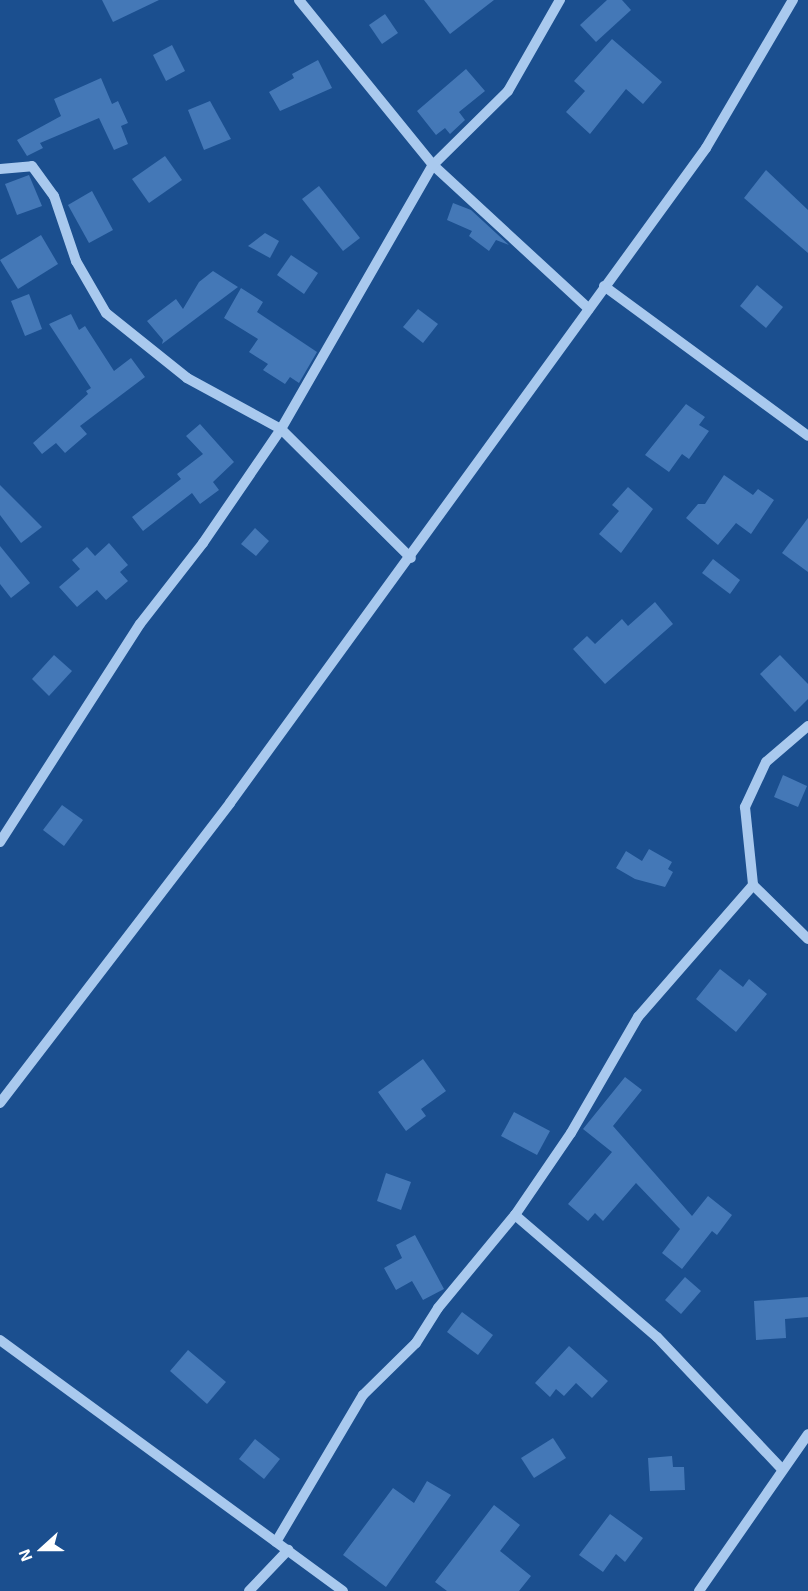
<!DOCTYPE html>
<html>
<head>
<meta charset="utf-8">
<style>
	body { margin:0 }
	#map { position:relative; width:808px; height:1591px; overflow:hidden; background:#1b4f8f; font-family:"Exo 2",sans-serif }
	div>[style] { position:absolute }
	.building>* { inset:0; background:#4478b7 }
	.minor>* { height:10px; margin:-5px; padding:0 5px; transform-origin:5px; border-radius:5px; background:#a9c9ee }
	span { translate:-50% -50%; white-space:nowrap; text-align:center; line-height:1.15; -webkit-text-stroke:5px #1b4f8f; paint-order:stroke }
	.north { position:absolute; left:12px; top:1519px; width:60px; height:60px; -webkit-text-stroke:4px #1b4f8f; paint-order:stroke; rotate:249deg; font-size:16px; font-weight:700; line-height:24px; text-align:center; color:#fff }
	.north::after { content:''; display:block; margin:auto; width:21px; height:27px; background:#fff; clip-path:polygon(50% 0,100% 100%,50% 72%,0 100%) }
</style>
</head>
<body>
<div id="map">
	<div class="building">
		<div style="clip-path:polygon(102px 0,159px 0,113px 22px)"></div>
		<div style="clip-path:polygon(424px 0,494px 0,450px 34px)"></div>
		<div style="clip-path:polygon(607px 0,622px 0,631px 10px,596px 42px,580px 25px)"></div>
		<div style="clip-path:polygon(385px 14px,398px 33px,382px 44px,369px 25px)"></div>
		<div style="clip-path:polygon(612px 39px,662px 82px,643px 104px,626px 89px,590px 134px,566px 112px,585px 91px,574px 81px)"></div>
		<div style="clip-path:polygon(172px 45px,185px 71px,166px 81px,153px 55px)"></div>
		<div style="clip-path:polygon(318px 60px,332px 88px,280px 111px,269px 92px,294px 78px,292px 74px)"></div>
		<div style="clip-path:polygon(466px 69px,485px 91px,459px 112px,465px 120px,450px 134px,445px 128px,436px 135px,417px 111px)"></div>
		<div style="clip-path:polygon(101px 78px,112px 104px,118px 101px,128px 123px,121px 126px,128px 144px,114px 150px,99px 118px,40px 143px,43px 148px,27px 156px,17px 140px,61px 116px,54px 99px)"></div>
		<div style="clip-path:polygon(210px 101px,231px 139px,204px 150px,188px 110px)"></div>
		<div style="clip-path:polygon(165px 156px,182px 180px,149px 203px,132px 179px)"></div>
		<div style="clip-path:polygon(766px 170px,808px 210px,808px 253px,744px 198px)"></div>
		<div style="clip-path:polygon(29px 175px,42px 206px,17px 215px,5px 184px)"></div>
		<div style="clip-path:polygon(319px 186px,360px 238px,343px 251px,302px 199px)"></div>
		<div style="clip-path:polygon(92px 191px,113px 230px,89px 243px,68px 205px)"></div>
		<div style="clip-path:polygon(453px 203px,471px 210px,509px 245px,496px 240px,489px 251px,469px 236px,472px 231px,447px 220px)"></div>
		<div style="clip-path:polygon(265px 233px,279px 241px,270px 258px,248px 246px)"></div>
		<div style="clip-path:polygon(41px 235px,58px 264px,18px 289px,0 260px)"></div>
		<div style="clip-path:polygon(291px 255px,318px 273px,304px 294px,277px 275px)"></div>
		<div style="clip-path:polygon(213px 271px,238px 287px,162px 344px,163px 340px,147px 321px,176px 299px,183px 309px,199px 282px)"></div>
		<div style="clip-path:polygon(757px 285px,783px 307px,766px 328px,740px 306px)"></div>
		<div style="clip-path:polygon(241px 288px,263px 302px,257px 312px,317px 352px,299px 383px,290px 377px,285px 384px,263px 370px,268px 364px,249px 352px,258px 339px,224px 318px)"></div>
		<div style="clip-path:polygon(29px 294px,42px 329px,25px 336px,11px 301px)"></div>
		<div style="clip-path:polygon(418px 309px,438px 324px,423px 343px,403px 327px)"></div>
		<div style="clip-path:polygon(71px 314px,79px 330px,85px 326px,114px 371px,131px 358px,145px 377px,80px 426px,87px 434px,65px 453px,56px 443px,42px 454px,33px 443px,88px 394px,86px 391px,91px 388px,49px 324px)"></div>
		<div style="clip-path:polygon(686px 404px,705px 417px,699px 425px,709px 431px,689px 459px,682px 454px,669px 472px,645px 455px)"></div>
		<div style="clip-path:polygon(200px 424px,234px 462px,213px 482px,219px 490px,200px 504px,192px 493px,143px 531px,132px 517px,181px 479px,177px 474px,203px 454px,186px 436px)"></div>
		<div style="clip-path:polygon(724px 475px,753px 495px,758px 489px,774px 500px,751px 534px,736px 523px,718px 545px,686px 518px,698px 504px,705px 504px)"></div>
		<div style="clip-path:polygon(0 485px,42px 527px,21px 543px,0 515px)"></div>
		<div style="clip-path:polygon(628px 487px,653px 509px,621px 553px,599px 534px,619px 511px,612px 505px)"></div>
		<div style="clip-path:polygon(808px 518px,808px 572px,782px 553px)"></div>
		<div style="clip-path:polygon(255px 528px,269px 541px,256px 556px,241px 544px)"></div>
		<div style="clip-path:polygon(109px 543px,128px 565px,120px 572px,128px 581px,106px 600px,97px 590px,77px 607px,59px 587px,80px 569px,72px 560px,87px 547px,95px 556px)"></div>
		<div style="clip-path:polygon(0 546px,30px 583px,11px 598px,0 584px)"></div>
		<div style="clip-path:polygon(713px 559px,740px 580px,730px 594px,702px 573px)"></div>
		<div style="clip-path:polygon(655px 602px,673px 624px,605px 684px,573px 649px,587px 636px,595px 644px,622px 619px,628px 626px)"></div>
		<div style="clip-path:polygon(54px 655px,72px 671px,49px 696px,32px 679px)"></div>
		<div style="clip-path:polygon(780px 655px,808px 684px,808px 699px,795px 712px,760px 674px)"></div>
		<div style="clip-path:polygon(783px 775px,807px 786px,798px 807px,774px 797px)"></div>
		<div style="clip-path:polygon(62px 805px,83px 820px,64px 846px,43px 830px)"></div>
		<div style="clip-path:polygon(649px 849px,672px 862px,668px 869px,673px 872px,665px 887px,635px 879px,616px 868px,626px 851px,642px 861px)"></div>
		<div style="clip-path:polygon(720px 969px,743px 987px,749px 979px,767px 994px,736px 1032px,696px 999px)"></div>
		<div style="clip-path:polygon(423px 1059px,446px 1091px,421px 1109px,426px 1116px,406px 1131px,378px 1092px)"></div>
		<div style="clip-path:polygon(625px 1077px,642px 1090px,613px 1126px,692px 1216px,708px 1196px,732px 1215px,717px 1235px,712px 1231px,682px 1269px,662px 1253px,680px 1229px,636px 1183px,603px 1221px,595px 1213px,588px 1221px,568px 1204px,612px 1152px,583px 1129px)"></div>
		<div style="clip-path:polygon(514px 1112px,550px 1131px,537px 1155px,501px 1136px)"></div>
		<div style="clip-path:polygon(386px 1173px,411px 1182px,401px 1210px,377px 1201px)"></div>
		<div style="clip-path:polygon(415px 1235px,444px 1289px,423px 1300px,412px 1281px,396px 1290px,384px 1268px,402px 1258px,396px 1245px)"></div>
		<div style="clip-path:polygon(685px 1277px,701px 1291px,681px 1314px,665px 1300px)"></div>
		<div style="clip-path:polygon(808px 1297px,808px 1317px,785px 1319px,786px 1338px,756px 1340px,754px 1301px)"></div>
		<div style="clip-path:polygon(462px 1312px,493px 1335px,478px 1355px,447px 1332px)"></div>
		<div style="clip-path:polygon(569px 1346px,608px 1381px,592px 1398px,576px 1383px,564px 1396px,556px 1389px,550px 1397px,535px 1383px)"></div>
		<div style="clip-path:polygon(188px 1350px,226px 1382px,207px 1404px,170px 1371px)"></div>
		<div style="clip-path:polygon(553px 1438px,566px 1458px,534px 1478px,521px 1458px)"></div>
		<div style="clip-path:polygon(255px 1439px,280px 1459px,264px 1479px,239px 1459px)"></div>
		<div style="clip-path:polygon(672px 1456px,673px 1467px,684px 1467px,685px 1490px,650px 1491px,648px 1458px)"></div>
		<div style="clip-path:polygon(427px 1481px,451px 1495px,386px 1587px,343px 1555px,393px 1488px,414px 1503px)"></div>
		<div style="clip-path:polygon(494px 1505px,520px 1525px,500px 1551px,531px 1576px,519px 1591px,447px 1591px,435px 1582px)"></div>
		<div style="clip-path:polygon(610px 1514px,643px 1538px,625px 1562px,616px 1554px,603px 1572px,579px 1555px)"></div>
	</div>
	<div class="minor">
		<div style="left:299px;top:0;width:213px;rotate:50.9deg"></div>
		<div style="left:433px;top:165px;width:212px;rotate:42.7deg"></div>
		<div style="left:0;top:169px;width:32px;rotate:-5deg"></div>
		<div style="left:32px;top:166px;width:37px;rotate:54deg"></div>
		<div style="left:54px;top:196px;width:69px;rotate:71.3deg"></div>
		<div style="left:76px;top:261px;width:60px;rotate:60deg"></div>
		<div style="left:106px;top:313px;width:104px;rotate:38.7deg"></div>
		<div style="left:187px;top:378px;width:107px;rotate:28.5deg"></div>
		<div style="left:281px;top:429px;width:183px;rotate:44.8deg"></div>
		<div style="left:604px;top:286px;width:253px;rotate:36.3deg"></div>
		<div style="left:808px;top:726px;width:55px;rotate:139.4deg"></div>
		<div style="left:766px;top:762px;width:50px;rotate:115deg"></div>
		<div style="left:745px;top:807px;width:78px;rotate:84.1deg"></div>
		<div style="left:753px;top:885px;width:77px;rotate:44.5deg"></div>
		<div style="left:0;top:842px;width:259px;rotate:-57.3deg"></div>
		<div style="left:140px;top:624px;width:103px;rotate:-52.1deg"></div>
		<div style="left:203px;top:543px;width:138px;rotate:-55.6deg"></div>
		<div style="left:281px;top:429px;width:305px;rotate:-60.1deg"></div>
		<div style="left:433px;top:165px;width:105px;rotate:-44.6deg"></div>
		<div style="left:508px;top:91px;width:105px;rotate:-60.3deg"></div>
		<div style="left:0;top:1103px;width:378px;rotate:-52.5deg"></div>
		<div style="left:230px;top:803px;width:810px;rotate:-53.99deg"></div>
		<div style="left:706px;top:148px;width:172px;rotate:-59.6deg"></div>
		<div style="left:515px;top:1215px;width:187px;rotate:40.7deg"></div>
		<div style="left:657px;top:1337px;width:182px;rotate:46.6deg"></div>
		<div style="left:0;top:1340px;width:425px;rotate:36.2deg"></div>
		<div style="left:276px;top:1542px;width:171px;rotate:-59.4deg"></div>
		<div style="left:363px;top:1395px;width:74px;rotate:-44.5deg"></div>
		<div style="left:416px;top:1343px;width:41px;rotate:-57.8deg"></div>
		<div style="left:438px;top:1308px;width:121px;rotate:-50.4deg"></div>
		<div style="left:515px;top:1215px;width:99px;rotate:-55.7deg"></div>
		<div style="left:571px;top:1133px;width:134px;rotate:-60deg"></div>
		<div style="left:638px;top:1017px;width:175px;rotate:-48.9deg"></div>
		<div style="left:249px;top:1591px;width:57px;rotate:-46.4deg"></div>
		<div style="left:699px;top:1591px;width:191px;rotate:-55.2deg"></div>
	</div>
	<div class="north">N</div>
</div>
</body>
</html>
